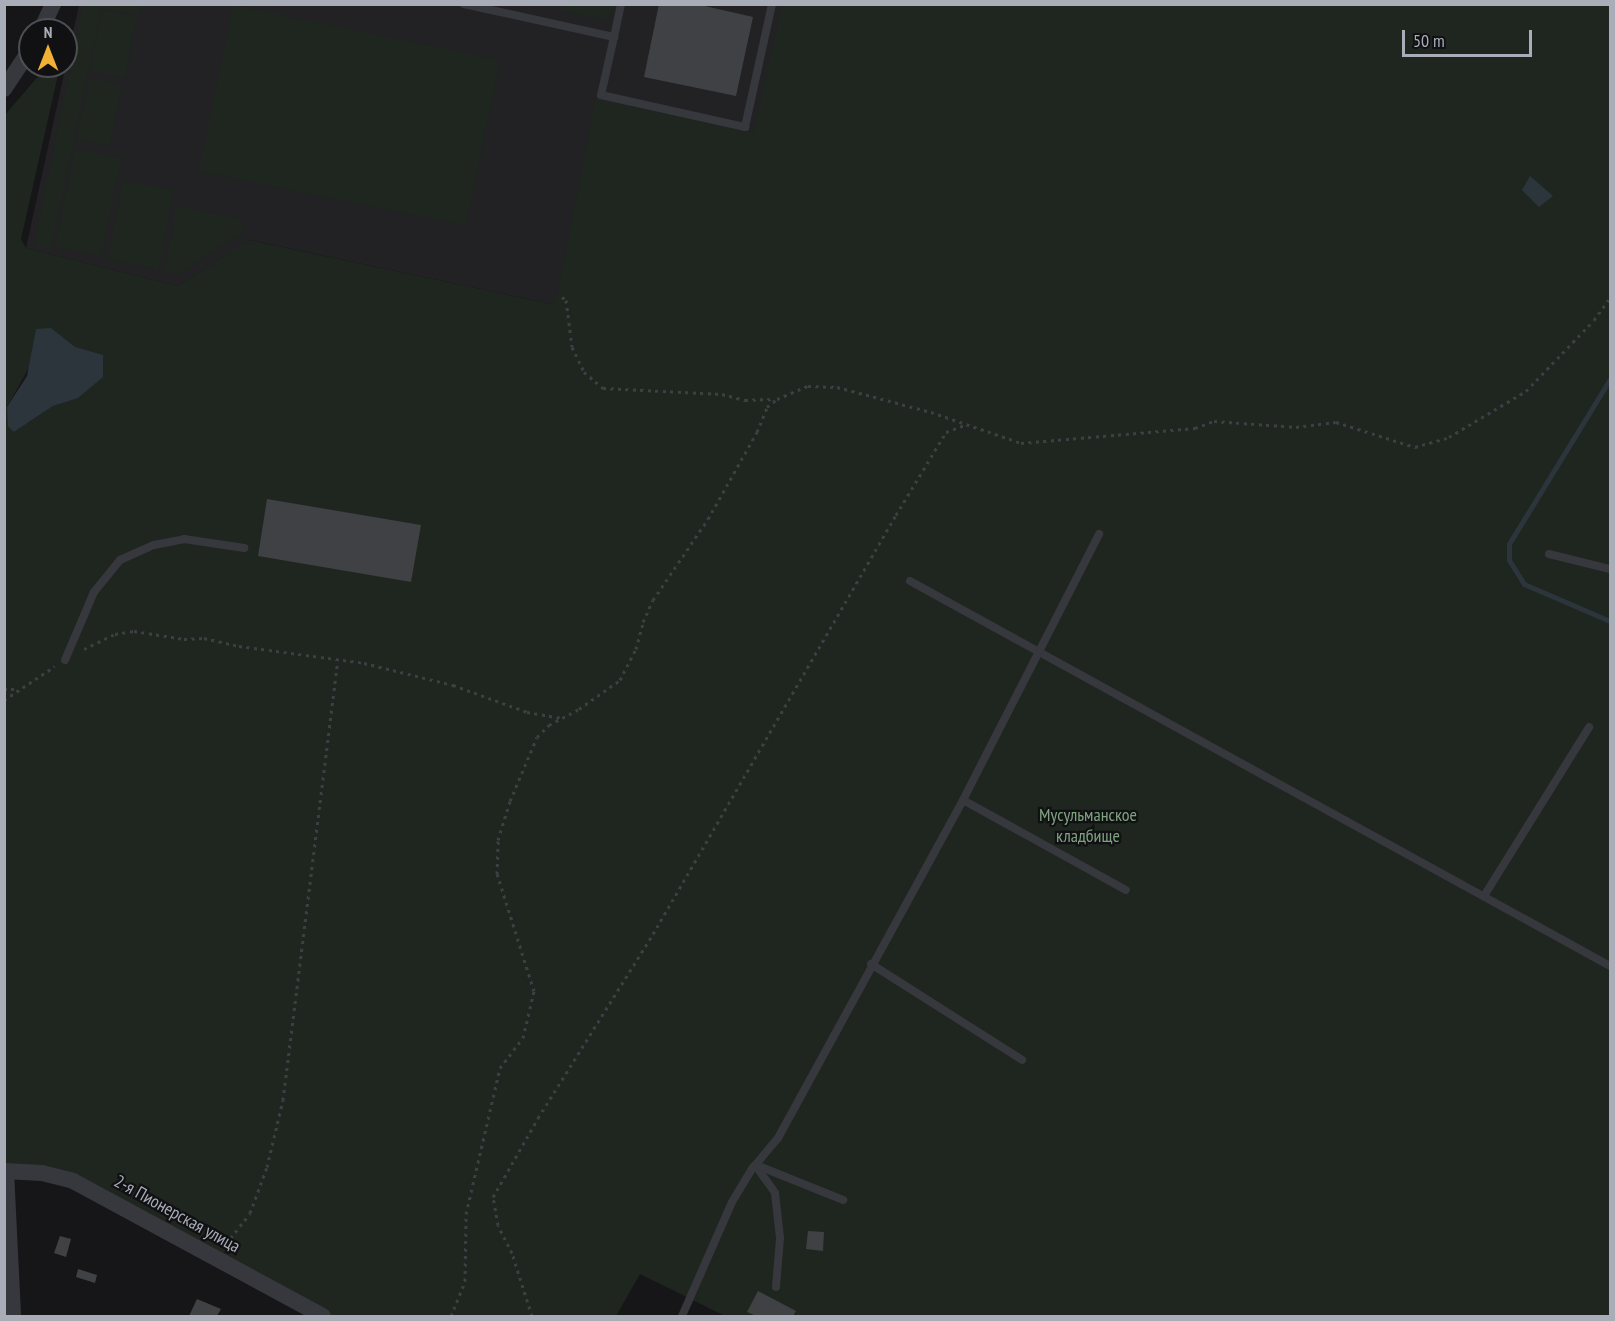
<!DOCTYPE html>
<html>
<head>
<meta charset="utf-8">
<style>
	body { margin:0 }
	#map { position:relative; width:1615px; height:1321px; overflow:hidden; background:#161618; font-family:"PT Sans Narrow",sans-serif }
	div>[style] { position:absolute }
	.built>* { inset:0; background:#222225 }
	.green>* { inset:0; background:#1e261f }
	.water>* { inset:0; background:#2c353c }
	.stream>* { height:5px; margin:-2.5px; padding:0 2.5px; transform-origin:2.5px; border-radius:2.5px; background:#2c353c }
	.building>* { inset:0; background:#404145 }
	.path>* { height:3px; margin-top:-1.5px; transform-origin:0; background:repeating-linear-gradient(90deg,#3d3f44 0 3px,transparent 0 7.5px) }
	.service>* { height:8px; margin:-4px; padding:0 4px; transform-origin:4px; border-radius:4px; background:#37383d }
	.minor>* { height:16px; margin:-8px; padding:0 8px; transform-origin:8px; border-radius:8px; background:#37383d }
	span { translate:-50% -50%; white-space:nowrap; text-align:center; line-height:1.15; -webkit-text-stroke:4.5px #111113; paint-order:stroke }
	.park-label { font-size:18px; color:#7fa381 }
	.street-label { font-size:18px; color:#a8adb8 }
	.frame { position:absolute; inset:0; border:6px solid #a8adb8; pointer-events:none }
	.north { position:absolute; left:18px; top:18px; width:60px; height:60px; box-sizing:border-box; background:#111113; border:2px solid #4d4f55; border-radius:50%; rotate:0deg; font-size:16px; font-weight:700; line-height:24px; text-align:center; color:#a8adb8 }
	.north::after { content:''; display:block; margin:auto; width:21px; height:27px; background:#f2b134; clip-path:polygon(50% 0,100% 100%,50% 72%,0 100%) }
	.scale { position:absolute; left:1402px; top:30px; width:130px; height:27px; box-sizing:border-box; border:3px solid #a8adb8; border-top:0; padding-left:8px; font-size:18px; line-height:21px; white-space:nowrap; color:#a8adb8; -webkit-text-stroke:4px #111113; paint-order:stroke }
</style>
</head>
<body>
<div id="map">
	<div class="built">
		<div style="clip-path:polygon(79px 5px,1087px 5px,551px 304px,250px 240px,178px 286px,26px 248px)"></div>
	</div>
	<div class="green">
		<div style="clip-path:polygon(83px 5px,141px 5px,139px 15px,101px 8px,51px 249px,34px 246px)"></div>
		<div style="clip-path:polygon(233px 5px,500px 60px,466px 226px,199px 171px)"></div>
		<div style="clip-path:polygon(563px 5px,563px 4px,615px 5px,611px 15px,605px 19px,562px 11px)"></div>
		<div style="clip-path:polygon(evenodd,782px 5px,1610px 5px,1610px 1316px,725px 1316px,640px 1274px,616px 1316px,323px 1316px,103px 1196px,5px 1171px,4px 116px,47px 66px,60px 66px,21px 239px,26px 248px,178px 286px,249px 240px,551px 304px,558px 293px,596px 98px,754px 132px,782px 5px,51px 328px,75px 348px,78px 397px,53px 406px,14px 432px,7px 407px,51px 328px)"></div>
		<div style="clip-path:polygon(102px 10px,137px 17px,125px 78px,90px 70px)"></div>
		<div style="clip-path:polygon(89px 78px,122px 85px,110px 146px,77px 139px)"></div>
		<div style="clip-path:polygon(75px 148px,122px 158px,101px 256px,55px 247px)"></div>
		<div style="clip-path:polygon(123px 181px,174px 190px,159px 269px,108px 260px)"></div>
		<div style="clip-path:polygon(177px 206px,245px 220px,243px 232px,180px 274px,164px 270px)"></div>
	</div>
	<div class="water">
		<div style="clip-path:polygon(1530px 176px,1553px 196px,1539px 207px,1522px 190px)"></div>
		<div style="clip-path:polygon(51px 328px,75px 347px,103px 355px,103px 377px,78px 398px,53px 406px,14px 432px,8px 426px,7px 407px,27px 376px,36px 329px)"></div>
	</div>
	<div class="stream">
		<div style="left:1610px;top:379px;width:193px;rotate:121.5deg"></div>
		<div style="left:1509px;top:544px;width:16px;rotate:90deg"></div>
		<div style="left:1509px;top:560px;width:28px;rotate:58deg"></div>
		<div style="left:1524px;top:584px;width:94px;rotate:23.3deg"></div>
	</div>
	<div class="building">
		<div style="clip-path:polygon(659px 4px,696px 4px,753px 17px,736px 96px,644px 77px)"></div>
		<div style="clip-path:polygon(267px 499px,421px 525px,411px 582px,258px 556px)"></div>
		<div style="clip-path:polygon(808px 1231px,824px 1232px,823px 1251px,806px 1249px)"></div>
		<div style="clip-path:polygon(60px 1236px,71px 1239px,66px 1257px,54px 1253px)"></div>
		<div style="clip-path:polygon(78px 1269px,97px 1275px,95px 1283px,76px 1277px)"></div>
		<div style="clip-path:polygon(758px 1291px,796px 1311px,793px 1316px,756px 1316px,747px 1312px)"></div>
		<div style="clip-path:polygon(197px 1299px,221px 1309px,217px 1316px,189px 1316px)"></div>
	</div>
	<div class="path">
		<div style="left:562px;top:297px;width:5px;rotate:37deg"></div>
		<div style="left:566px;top:300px;width:47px;rotate:82.7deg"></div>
		<div style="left:572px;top:347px;width:28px;rotate:64deg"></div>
		<div style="left:584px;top:372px;width:25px;rotate:40deg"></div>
		<div style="left:603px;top:388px;width:119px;rotate:2.9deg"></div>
		<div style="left:722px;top:394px;width:24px;rotate:15deg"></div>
		<div style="left:745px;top:400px;width:30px;rotate:-2deg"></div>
		<div style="left:84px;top:649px;width:34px;rotate:-26deg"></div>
		<div style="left:115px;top:634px;width:19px;rotate:-9deg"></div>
		<div style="left:134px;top:631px;width:51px;rotate:9.1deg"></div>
		<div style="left:184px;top:639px;width:20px;rotate:-3deg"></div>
		<div style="left:204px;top:638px;width:36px;rotate:13deg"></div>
		<div style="left:239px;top:646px;width:126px;rotate:7.7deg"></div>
		<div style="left:364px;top:663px;width:92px;rotate:13.9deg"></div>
		<div style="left:453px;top:685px;width:79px;rotate:20deg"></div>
		<div style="left:527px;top:712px;width:35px;rotate:10deg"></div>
		<div style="left:4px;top:689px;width:14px"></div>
		<div style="left:4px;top:700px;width:61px;rotate:-33.7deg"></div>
		<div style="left:226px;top:1244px;width:39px;rotate:-52deg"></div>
		<div style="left:250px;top:1213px;width:49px;rotate:-69.7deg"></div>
		<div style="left:267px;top:1167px;width:69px;rotate:-76.6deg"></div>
		<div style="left:283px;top:1100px;width:442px;rotate:-82.9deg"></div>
		<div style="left:451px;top:1316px;width:38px;rotate:-68deg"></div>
		<div style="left:465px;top:1281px;width:67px;rotate:-89.1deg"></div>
		<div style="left:466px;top:1214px;width:150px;rotate:-76.9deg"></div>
		<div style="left:500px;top:1068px;width:38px;rotate:-53deg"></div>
		<div style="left:523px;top:1038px;width:48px;rotate:-76.8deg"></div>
		<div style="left:534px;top:991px;width:123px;rotate:-107.5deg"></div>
		<div style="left:497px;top:874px;width:34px;rotate:-88deg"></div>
		<div style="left:498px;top:840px;width:41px;rotate:-72.9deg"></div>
		<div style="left:510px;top:801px;width:69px;rotate:-67.1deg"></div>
		<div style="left:537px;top:737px;width:17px;rotate:-45deg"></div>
		<div style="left:549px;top:725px;width:34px;rotate:-28deg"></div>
		<div style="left:579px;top:709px;width:50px;rotate:-35.3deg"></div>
		<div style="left:620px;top:680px;width:35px;rotate:-63deg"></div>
		<div style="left:636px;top:649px;width:28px;rotate:-75deg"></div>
		<div style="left:643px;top:622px;width:24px;rotate:-66deg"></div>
		<div style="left:653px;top:600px;width:98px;rotate:-55.8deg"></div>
		<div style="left:708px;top:519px;width:100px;rotate:-60.6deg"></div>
		<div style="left:757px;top:432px;width:27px;rotate:-68deg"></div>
		<div style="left:767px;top:407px;width:13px;rotate:-39deg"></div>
		<div style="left:777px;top:399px;width:34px;rotate:-23deg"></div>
		<div style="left:808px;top:386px;width:29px;rotate:2deg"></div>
		<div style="left:837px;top:387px;width:97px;rotate:14.9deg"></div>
		<div style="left:931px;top:412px;width:95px;rotate:19deg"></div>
		<div style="left:1021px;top:443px;width:175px;rotate:-4.9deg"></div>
		<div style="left:1195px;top:428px;width:20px;rotate:-20deg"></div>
		<div style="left:1214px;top:421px;width:82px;rotate:4.2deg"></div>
		<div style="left:1296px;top:427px;width:40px;rotate:-7.1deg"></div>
		<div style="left:1336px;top:422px;width:83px;rotate:17.6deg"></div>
		<div style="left:1415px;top:447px;width:35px;rotate:-16deg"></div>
		<div style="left:1449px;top:437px;width:90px;rotate:-30.9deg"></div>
		<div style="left:1526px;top:391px;width:98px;rotate:-46.2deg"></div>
		<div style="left:1594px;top:320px;width:27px;rotate:-54deg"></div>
		<div style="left:532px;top:1316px;width:66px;rotate:-107.6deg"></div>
		<div style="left:512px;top:1253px;width:31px;rotate:-117deg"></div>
		<div style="left:498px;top:1225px;width:28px;rotate:-100deg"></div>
		<div style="left:493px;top:1197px;width:91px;rotate:-60.3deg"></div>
		<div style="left:538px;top:1118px;width:217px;rotate:-58deg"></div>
		<div style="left:653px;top:934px;width:484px;rotate:-59.9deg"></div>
		<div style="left:896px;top:515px;width:97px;rotate:-58.9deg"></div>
		<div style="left:946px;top:432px;width:20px;rotate:-20deg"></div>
	</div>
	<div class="service">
		<div style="left:464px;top:4px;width:154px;rotate:12.4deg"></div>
		<div style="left:614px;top:37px;width:59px;rotate:102.6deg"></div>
		<div style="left:601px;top:95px;width:148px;rotate:12.5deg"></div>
		<div style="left:745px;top:127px;width:126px;rotate:-77.6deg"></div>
		<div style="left:614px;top:37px;width:34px;rotate:-78deg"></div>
		<div style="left:1549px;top:554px;width:63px;rotate:13.8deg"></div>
		<div style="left:910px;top:581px;width:799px;rotate:28.81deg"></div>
		<div style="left:65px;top:660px;width:74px;rotate:-66.9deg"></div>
		<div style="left:94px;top:592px;width:41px;rotate:-50.9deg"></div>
		<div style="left:120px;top:560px;width:37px;rotate:-24deg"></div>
		<div style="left:154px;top:545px;width:31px;rotate:-11deg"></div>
		<div style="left:184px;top:539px;width:61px;rotate:8.5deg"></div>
		<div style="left:963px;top:800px;width:186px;rotate:28.9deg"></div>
		<div style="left:1484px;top:896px;width:199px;rotate:-58.1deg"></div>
		<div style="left:871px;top:964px;width:179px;rotate:32.4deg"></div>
		<div style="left:755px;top:1165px;width:34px;rotate:54deg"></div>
		<div style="left:775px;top:1193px;width:45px;rotate:83.7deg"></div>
		<div style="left:780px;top:1238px;width:49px;rotate:94.7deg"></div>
		<div style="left:756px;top:1165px;width:94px;rotate:21.9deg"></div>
		<div style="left:682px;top:1316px;width:124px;rotate:-66.3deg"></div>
		<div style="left:732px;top:1202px;width:39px;rotate:-59deg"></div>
		<div style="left:752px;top:1169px;width:40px;rotate:-50deg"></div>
		<div style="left:778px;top:1138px;width:385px;rotate:-61.3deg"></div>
		<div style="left:963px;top:800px;width:299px;rotate:-62.9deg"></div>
	</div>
	<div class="minor">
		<div style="left:41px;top:30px;width:29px;rotate:-65deg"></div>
		<div style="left:4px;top:89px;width:47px;rotate:-56.3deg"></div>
		<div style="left:4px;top:1171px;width:38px;rotate:3deg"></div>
		<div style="left:42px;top:1173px;width:32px;rotate:14deg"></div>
		<div style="left:73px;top:1181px;width:284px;rotate:28.4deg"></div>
		<div style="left:6px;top:1171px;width:145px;rotate:87.2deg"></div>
	</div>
	<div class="park-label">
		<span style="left:1088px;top:826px">Мусульманское<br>кладбище</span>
	</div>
	<div class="street-label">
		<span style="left:177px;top:1214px;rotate:29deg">2-я Пионерская улица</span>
	</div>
	<div class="frame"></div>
	<div class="north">N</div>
	<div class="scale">50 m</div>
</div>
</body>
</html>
